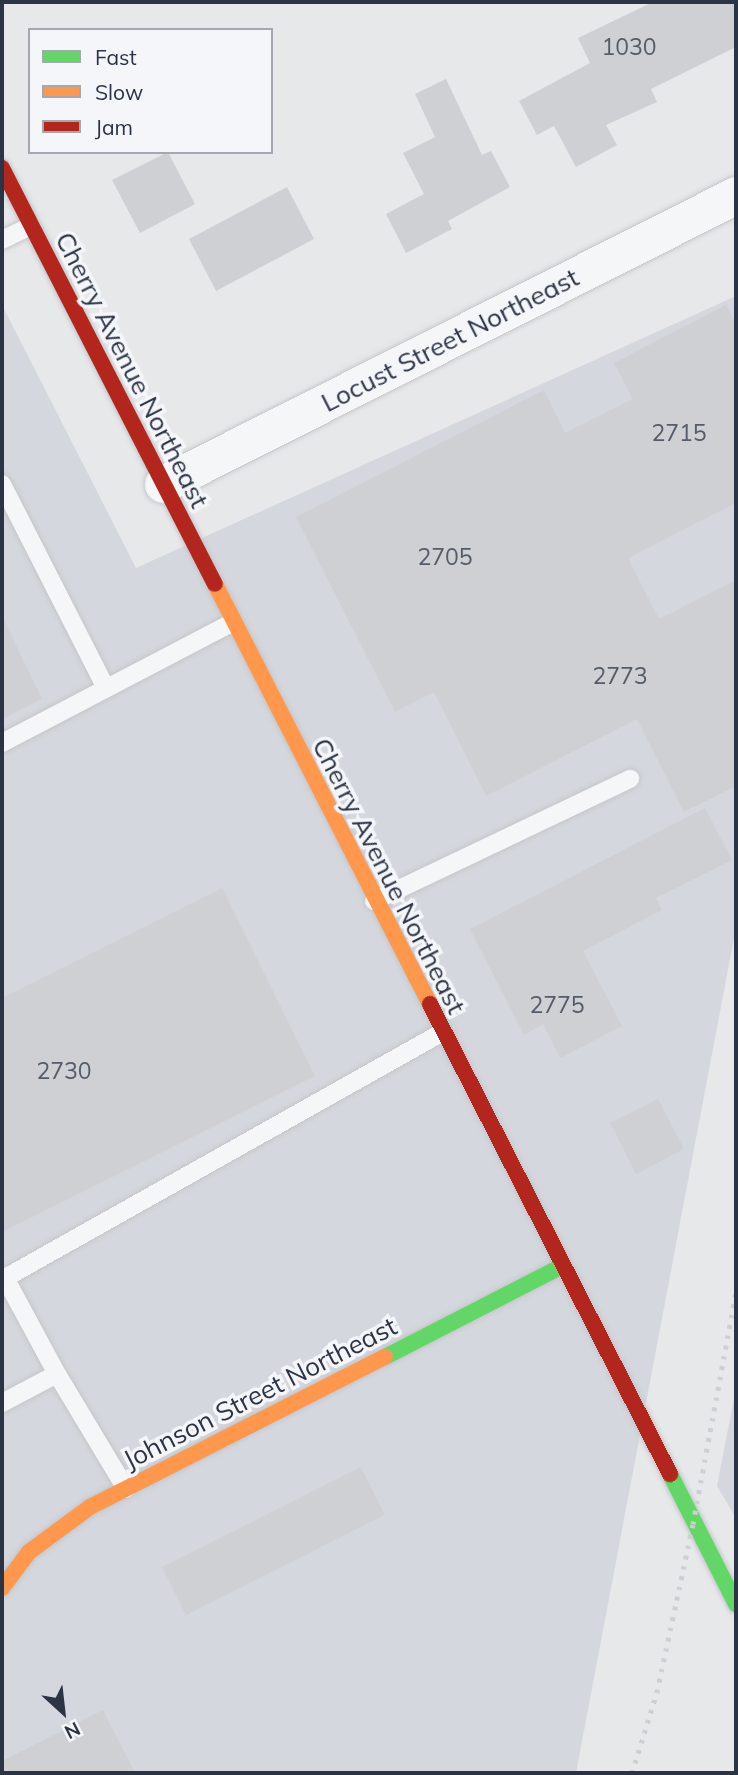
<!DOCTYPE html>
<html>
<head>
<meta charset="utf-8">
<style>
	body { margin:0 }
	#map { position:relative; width:738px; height:1775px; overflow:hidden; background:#e6e8ea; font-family:Mulish,sans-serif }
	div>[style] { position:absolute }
	.built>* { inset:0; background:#d4d7dd }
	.building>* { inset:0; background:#ced0d3 }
	.roads { filter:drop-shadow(0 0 2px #c4c6c8) drop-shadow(0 0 2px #c4c6c8) }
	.lane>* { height:18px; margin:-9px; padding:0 9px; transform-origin:9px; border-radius:9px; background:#f5f6f7 }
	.street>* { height:37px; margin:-18.5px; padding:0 18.5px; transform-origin:18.5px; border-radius:18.5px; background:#f5f6f7 }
	.fast>* { height:16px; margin:-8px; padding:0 8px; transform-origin:8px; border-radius:8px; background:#63d668 }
	.slow>* { height:16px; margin:-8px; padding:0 8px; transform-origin:8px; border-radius:8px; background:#ff974d }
	.jam>* { height:16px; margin:-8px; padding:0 8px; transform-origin:8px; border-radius:8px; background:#b3261e }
	.rail>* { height:5px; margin-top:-2.5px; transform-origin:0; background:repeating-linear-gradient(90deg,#cecfd2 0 3.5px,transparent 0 10.5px) }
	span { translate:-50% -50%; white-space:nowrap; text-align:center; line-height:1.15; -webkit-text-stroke:7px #f4f6f9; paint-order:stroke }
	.number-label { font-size:23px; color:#545c69 }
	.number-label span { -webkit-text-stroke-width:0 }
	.street-label { font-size:26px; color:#2b3445 }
	.frame { position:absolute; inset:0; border:4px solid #2b3445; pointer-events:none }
	.legend { position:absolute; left:28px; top:28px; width:245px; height:126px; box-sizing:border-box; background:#f4f6f9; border:2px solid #a4a8b1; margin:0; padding:9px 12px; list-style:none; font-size:21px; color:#2b3445 }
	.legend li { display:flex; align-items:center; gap:14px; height:35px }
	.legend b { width:35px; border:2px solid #a4a8b1 }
	.north { position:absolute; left:28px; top:1677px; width:70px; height:70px; -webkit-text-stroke:5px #f4f6f9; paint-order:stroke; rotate:153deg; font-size:19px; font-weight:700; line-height:28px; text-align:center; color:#2b3445 }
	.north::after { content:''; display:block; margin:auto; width:24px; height:32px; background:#2b3445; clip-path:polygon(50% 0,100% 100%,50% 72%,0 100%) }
</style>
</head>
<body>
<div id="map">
	<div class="built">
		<div style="clip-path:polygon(736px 296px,736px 927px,576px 1773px,2px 1773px,2px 305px,136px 568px)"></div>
		<div style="clip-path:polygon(736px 1388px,736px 1518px,717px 1486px)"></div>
	</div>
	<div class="building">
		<div style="clip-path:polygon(653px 2px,736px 2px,736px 47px,651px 89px,657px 102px,606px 125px,617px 145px,576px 167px,554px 126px,537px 135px,519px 101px,590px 63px,578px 38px)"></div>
		<div style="clip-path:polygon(446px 79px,482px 155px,491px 151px,510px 187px,448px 221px,452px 229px,406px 253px,386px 214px,424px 194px,403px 153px,435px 137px,415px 94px)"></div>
		<div style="clip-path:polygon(168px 152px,195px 204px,140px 233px,112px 180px)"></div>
		<div style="clip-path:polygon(287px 187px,314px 239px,216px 291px,189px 239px)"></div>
		<div style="clip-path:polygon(726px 305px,736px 324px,736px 503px,628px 558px,659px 619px,736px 580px,736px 786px,684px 812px,637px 719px,486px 796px,434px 692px,395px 712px,296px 517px,544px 390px,565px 433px,633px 399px,614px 363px)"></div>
		<div style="clip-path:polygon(2px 616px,42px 699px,2px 719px)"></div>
		<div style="clip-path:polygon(705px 808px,732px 860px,656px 898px,662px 910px,583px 951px,622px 1026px,560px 1058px,543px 1024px,524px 1035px,470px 929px)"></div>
		<div style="clip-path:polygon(222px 888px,315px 1076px,2px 1232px,2px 998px)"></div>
		<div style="clip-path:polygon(658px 1099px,684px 1149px,636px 1174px,610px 1123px)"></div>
		<div style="clip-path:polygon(361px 1467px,385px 1515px,186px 1615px,162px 1567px)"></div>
		<div style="clip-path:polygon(103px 1710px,135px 1773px,2px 1773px,2px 1761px)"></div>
	</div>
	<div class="roads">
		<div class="lane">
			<div style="left:2px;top:240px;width:32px;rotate:-26deg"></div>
			<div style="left:2px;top:484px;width:229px;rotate:63deg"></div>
			<div style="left:2px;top:743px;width:261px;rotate:-27.6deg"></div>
			<div style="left:374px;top:901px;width:284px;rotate:-25.5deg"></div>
			<div style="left:57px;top:1374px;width:134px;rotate:59deg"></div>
			<div style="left:2px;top:1403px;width:62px;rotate:-27.8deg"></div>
			<div style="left:57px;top:1374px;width:109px;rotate:-118.4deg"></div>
			<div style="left:5px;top:1278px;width:500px;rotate:-29.33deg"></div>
		</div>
		<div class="street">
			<div style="left:163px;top:484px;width:642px;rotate:-26.76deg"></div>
		</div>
		<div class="fast">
			<div style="left:385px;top:1357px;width:197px;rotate:-27.2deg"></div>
			<div style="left:670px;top:1474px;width:146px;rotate:63.1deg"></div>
		</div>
		<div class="slow">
			<div style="left:215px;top:584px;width:472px;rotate:62.9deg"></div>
			<div style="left:2px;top:1588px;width:45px;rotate:-53.1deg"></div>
			<div style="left:29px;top:1552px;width:76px;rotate:-36.4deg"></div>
			<div style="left:90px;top:1507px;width:331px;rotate:-27deg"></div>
		</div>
		<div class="jam">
			<div style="left:2px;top:168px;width:467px;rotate:62.9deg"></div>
			<div style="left:430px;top:1004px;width:528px;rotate:62.95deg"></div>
		</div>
	</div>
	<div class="rail">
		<div style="left:632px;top:1773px;width:85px;rotate:-72.8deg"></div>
		<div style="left:657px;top:1692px;width:172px;rotate:-77.9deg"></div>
		<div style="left:693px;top:1524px;width:237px;rotate:-79.5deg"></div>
	</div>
	<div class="number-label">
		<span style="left:629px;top:47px">1030</span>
		<span style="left:679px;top:433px">2715</span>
		<span style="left:445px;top:557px">2705</span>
		<span style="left:620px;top:676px">2773</span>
		<span style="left:557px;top:1005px">2775</span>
		<span style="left:64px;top:1071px">2730</span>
	</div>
	<div class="street-label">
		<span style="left:450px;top:340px;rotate:-27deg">Locust Street Northeast</span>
		<span style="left:132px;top:370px;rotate:63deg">Cherry Avenue Northeast</span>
		<span style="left:389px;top:876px;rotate:63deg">Cherry Avenue Northeast</span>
		<span style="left:260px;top:1393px;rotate:-27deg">Johnson Street Northeast</span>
	</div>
	<div class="frame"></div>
	<ul class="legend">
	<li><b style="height:9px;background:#63d668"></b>Fast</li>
	<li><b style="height:9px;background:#ff974d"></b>Slow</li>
	<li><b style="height:9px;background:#b3261e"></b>Jam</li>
	</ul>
	<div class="north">N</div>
</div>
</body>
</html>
